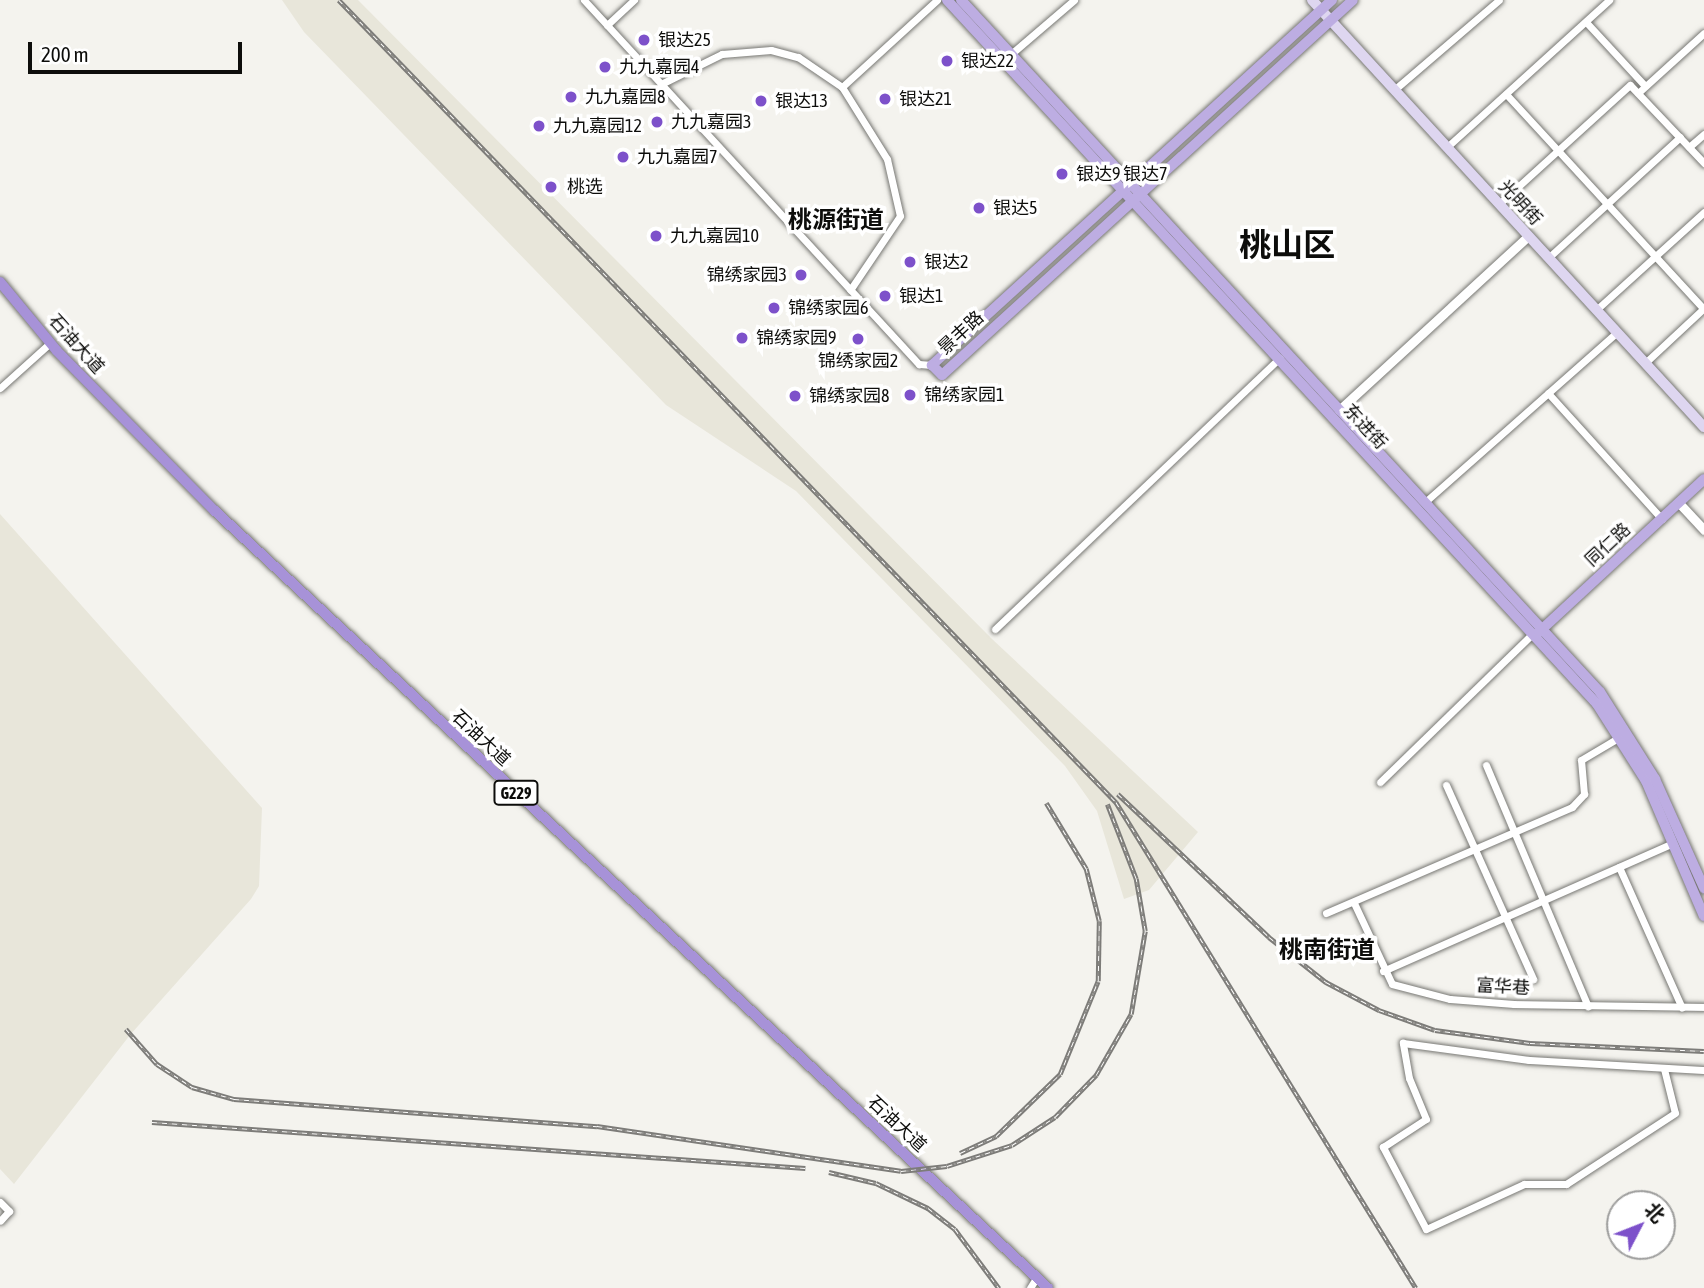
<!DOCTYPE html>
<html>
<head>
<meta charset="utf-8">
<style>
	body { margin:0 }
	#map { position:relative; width:1704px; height:1288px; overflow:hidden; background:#f4f3ee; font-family:"Asap Condensed","Noto Sans SC",sans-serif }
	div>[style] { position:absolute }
	.built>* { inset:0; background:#e8e6da }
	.roads { filter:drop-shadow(0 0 2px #777773) drop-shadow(0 0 2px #777773) }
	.minor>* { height:7px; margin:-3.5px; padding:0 3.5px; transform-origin:3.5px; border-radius:3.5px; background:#fff }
	.tertiary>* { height:9px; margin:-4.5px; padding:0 4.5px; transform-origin:4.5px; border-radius:4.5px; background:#fff }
	.secondary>* { height:10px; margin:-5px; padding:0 5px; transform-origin:5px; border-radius:5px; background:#ded6f0 }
	.primary>* { height:10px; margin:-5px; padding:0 5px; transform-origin:5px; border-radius:5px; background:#bdade2 }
	.trunk>* { height:10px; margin:-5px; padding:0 5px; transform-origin:5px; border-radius:5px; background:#a792d8 }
	.rail>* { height:4.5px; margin-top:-2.25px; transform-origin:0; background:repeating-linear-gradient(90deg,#fff 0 5px,#7d7c79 0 10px); box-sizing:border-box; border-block:2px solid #7d7c79 }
	.dots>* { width:19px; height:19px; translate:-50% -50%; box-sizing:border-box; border:4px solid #fff; border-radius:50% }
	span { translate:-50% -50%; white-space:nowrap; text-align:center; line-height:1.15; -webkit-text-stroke:7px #fff; paint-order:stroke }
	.shield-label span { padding:2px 5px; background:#fff; border:2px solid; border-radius:5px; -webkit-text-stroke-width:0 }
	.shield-label { font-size:16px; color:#0d0d0b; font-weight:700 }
	.poi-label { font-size:18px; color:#0d0d0b }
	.left { translate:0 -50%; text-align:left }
	.right { translate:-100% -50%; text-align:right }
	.street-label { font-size:18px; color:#0d0d0b }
	.district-label { font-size:24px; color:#0d0d0b; font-weight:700 }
	.town-label { font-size:32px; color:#0d0d0b; font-weight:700 }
	.north { position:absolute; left:1606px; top:1190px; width:70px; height:70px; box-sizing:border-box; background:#fff; border:2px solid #9e9e9d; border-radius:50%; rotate:48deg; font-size:19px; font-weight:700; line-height:28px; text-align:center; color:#0d0d0b }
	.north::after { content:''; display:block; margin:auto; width:24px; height:32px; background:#7d51ca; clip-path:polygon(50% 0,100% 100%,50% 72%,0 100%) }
	.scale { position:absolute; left:28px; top:42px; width:214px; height:32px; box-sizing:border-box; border:4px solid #0d0d0b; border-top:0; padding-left:9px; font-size:21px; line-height:24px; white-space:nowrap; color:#0d0d0b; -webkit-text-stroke:5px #fff; paint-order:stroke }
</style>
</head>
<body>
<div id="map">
	<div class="built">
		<div style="clip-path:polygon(282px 0,358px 0,992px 639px,1198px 832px,1149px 890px,1124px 899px,1097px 811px,1065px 766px,796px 491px,666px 405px,304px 32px)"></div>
		<div style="clip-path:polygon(0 514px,262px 808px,259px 886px,251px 899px,130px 1035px,14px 1184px,0 1169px)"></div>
	</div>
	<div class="roads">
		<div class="minor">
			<div style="left:584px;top:0;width:495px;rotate:47.4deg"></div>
			<div style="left:919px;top:364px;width:13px;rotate:4deg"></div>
			<div style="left:1586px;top:22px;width:87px;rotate:47.3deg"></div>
			<div style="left:607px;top:25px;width:37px;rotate:-43deg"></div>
			<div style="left:1011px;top:54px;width:83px;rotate:-40.6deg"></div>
			<div style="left:661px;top:84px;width:68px;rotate:-26.2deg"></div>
			<div style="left:722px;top:54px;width:49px;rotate:-4.7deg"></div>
			<div style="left:771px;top:50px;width:28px;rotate:15deg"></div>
			<div style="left:798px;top:57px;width:53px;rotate:34.3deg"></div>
			<div style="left:842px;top:87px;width:129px;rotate:-42.5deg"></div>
			<div style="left:842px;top:87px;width:85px;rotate:58deg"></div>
			<div style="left:887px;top:159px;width:58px;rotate:77.2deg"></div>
			<div style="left:900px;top:216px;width:89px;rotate:124deg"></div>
			<div style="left:1394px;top:90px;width:138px;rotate:-40.6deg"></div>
			<div style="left:1638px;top:93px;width:89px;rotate:-42.3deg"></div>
			<div style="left:1506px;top:94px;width:292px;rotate:47.4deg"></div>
			<div style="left:1447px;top:147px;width:219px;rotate:-42.2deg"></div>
			<div style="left:1689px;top:147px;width:20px;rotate:-41deg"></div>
			<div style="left:1499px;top:204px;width:177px;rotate:-42.3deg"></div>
			<div style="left:1630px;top:85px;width:108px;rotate:46.5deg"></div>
			<div style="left:1548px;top:258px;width:179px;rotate:-42.5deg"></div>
			<div style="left:1596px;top:310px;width:146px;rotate:-42.2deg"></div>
			<div style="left:1645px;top:363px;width:81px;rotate:-43deg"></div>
			<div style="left:0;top:388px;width:67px;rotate:-42deg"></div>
			<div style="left:1548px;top:393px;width:170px;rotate:47.9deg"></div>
			<div style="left:1425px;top:502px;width:256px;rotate:-41.5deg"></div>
			<div style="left:995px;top:629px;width:393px;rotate:-43.6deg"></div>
			<div style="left:1486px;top:765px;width:262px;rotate:67.1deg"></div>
			<div style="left:1380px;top:782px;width:214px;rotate:-44.2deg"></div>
			<div style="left:1446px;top:785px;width:213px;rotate:65.8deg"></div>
			<div style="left:1619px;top:867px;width:154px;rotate:65.9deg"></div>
			<div style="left:1354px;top:903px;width:89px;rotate:64.9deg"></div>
			<div style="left:1392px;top:984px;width:60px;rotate:14.5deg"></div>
			<div style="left:1450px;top:999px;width:64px;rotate:4.5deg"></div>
			<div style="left:1514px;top:1004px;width:190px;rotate:0.9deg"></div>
			<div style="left:1326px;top:913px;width:268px;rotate:-23.3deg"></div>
			<div style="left:1572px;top:807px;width:18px;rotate:-47deg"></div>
			<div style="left:1584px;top:794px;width:34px;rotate:-95deg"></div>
			<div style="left:1581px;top:760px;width:43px;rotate:-30.7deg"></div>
			<div style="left:1383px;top:971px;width:317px;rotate:-23.8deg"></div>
			<div style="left:1664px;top:1069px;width:45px;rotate:76deg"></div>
			<div style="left:1675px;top:1113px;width:130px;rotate:146.9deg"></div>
			<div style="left:1566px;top:1184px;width:42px;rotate:180deg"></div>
			<div style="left:1524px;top:1184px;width:108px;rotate:155.3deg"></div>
			<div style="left:1426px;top:1229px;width:93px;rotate:-117.7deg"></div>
			<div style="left:1383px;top:1147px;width:51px;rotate:-33.1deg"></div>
			<div style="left:1426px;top:1119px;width:44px;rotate:-112.5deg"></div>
			<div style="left:1409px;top:1078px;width:36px;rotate:-100deg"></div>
			<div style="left:1403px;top:1043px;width:127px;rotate:7.7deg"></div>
			<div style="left:1529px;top:1060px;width:175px;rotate:3.3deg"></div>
			<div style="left:0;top:1202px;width:13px;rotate:45deg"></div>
			<div style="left:9px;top:1211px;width:13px;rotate:132deg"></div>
			<div style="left:1030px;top:1288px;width:9px;rotate:-58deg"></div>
		</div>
		<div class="tertiary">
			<div style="left:1339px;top:410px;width:257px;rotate:-42.6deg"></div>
			<div style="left:1679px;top:503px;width:37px;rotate:47deg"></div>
		</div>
		<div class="secondary">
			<div style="left:1312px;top:0;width:580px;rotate:47.45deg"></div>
		</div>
		<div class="primary">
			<div style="left:947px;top:0;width:958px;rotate:47.28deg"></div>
			<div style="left:1597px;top:704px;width:91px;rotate:57.5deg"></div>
			<div style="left:1646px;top:781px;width:147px;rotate:66.8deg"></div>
			<div style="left:961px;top:0;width:942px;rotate:47.28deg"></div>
			<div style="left:1600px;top:692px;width:103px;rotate:57.7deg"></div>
			<div style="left:1655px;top:779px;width:120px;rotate:65.8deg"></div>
			<div style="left:1332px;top:0;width:542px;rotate:137.62deg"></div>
			<div style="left:932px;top:365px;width:14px;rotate:45deg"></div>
			<div style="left:942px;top:375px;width:556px;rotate:-42.38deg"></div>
			<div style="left:1539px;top:632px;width:225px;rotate:-42.8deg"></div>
		</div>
		<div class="trunk">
			<div style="left:0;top:282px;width:89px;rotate:50.4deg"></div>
			<div style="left:57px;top:351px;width:225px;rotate:45.4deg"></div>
			<div style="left:215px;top:511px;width:1139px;rotate:43.01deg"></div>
		</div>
	</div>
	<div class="rail">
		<div style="left:339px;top:0;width:1117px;rotate:45.91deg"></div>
		<div style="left:1116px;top:802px;width:571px;rotate:58.31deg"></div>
		<div style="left:1118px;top:794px;width:208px;rotate:43.4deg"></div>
		<div style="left:1269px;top:937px;width:73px;rotate:38.3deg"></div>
		<div style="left:1326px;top:982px;width:60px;rotate:27.8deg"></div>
		<div style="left:1379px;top:1010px;width:59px;rotate:19.7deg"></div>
		<div style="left:1435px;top:1030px;width:96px;rotate:7.8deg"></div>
		<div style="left:1530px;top:1043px;width:174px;rotate:2.6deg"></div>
		<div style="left:126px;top:1029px;width:47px;rotate:48.5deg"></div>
		<div style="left:157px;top:1064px;width:42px;rotate:33.3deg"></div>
		<div style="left:192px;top:1087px;width:44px;rotate:15.9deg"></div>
		<div style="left:234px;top:1099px;width:364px;rotate:4.3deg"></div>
		<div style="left:597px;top:1126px;width:307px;rotate:8.4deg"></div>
		<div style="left:901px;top:1171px;width:46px;rotate:-6.2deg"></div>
		<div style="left:947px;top:1166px;width:68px;rotate:-17.9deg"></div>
		<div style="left:1012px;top:1145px;width:51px;rotate:-33.1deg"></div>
		<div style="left:1055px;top:1117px;width:59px;rotate:-45.7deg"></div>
		<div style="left:1096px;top:1075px;width:70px;rotate:-60.2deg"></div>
		<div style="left:1131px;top:1014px;width:84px;rotate:-80.4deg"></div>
		<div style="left:1145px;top:931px;width:53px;rotate:-99.8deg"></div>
		<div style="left:1136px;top:879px;width:80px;rotate:-111.1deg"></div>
		<div style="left:152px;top:1122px;width:655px;rotate:4.03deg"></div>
		<div style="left:960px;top:1153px;width:40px;rotate:-25deg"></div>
		<div style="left:996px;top:1136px;width:89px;rotate:-44.1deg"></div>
		<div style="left:1060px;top:1074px;width:100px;rotate:-67.8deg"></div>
		<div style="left:1098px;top:981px;width:60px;rotate:-89deg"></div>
		<div style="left:1099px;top:921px;width:54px;rotate:-104deg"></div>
		<div style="left:1086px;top:869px;width:77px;rotate:-121.2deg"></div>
		<div style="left:829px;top:1172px;width:48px;rotate:13.2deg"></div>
		<div style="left:876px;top:1183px;width:58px;rotate:25.7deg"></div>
		<div style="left:928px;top:1208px;width:34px;rotate:38deg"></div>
		<div style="left:955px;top:1229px;width:74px;rotate:53.3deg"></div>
	</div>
	<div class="dots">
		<div style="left:644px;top:40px;background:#7d51ca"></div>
		<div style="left:947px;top:61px;background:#7d51ca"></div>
		<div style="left:605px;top:67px;background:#7d51ca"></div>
		<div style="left:571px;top:97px;background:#7d51ca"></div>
		<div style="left:885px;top:99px;background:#7d51ca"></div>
		<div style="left:761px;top:101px;background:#7d51ca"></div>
		<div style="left:657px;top:122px;background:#7d51ca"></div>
		<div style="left:539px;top:126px;background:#7d51ca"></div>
		<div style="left:623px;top:157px;background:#7d51ca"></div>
		<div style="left:1062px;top:174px;background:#7d51ca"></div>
		<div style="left:551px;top:187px;background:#7d51ca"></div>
		<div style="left:979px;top:208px;background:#7d51ca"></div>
		<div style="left:656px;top:236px;background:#7d51ca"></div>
		<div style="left:910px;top:262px;background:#7d51ca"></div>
		<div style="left:801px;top:275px;background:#7d51ca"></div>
		<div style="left:885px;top:296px;background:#7d51ca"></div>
		<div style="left:774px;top:308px;background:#7d51ca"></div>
		<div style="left:742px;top:338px;background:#7d51ca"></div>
		<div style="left:858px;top:339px;background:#7d51ca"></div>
		<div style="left:910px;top:395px;background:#7d51ca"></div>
		<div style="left:795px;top:396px;background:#7d51ca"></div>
	</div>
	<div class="shield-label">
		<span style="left:516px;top:793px">G229</span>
	</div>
	<div class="poi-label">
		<span class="left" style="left:658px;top:40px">银达25</span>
		<span class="left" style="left:961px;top:61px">银达22</span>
		<span class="left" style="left:619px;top:67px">九九嘉园4</span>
		<span class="left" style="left:585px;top:97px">九九嘉园8</span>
		<span class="left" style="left:899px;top:99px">银达21</span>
		<span class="left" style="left:775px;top:101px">银达13</span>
		<span class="left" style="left:671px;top:122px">九九嘉园3</span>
		<span class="left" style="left:553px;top:126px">九九嘉园12</span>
		<span class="left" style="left:637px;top:157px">九九嘉园7</span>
		<span class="left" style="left:1076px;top:174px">银达9 银达7</span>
		<span class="left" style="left:567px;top:187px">桃选</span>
		<span class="left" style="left:993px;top:208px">银达5</span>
		<span class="left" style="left:670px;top:236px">九九嘉园10</span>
		<span class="left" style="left:924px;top:262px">银达2</span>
		<span class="right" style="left:787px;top:275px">锦绣家园3</span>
		<span class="left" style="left:899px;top:296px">银达1</span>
		<span class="left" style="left:788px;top:308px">锦绣家园6</span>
		<span class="left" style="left:756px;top:338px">锦绣家园9</span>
		<span style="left:858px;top:361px">锦绣家园2</span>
		<span class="left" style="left:924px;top:395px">锦绣家园1</span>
		<span class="left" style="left:809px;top:396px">锦绣家园8</span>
	</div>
	<div class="street-label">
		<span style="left:1520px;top:203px;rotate:47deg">光明街</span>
		<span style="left:961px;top:333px;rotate:-43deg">景丰路</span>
		<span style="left:76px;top:344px;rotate:48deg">石油大道</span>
		<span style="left:1365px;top:427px;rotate:47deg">东进街</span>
		<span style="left:1608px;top:545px;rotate:-43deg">同仁路</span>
		<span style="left:481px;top:738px;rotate:43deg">石油大道</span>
		<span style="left:1503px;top:987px;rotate:3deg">富华巷</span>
		<span style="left:897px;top:1124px;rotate:43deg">石油大道</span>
	</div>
	<div class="district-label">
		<span style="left:836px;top:220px">桃源街道</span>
		<span style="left:1327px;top:950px">桃南街道</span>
	</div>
	<div class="town-label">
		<span style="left:1287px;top:245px">桃山区</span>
	</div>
	<div class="north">北</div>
	<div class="scale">200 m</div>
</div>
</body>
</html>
